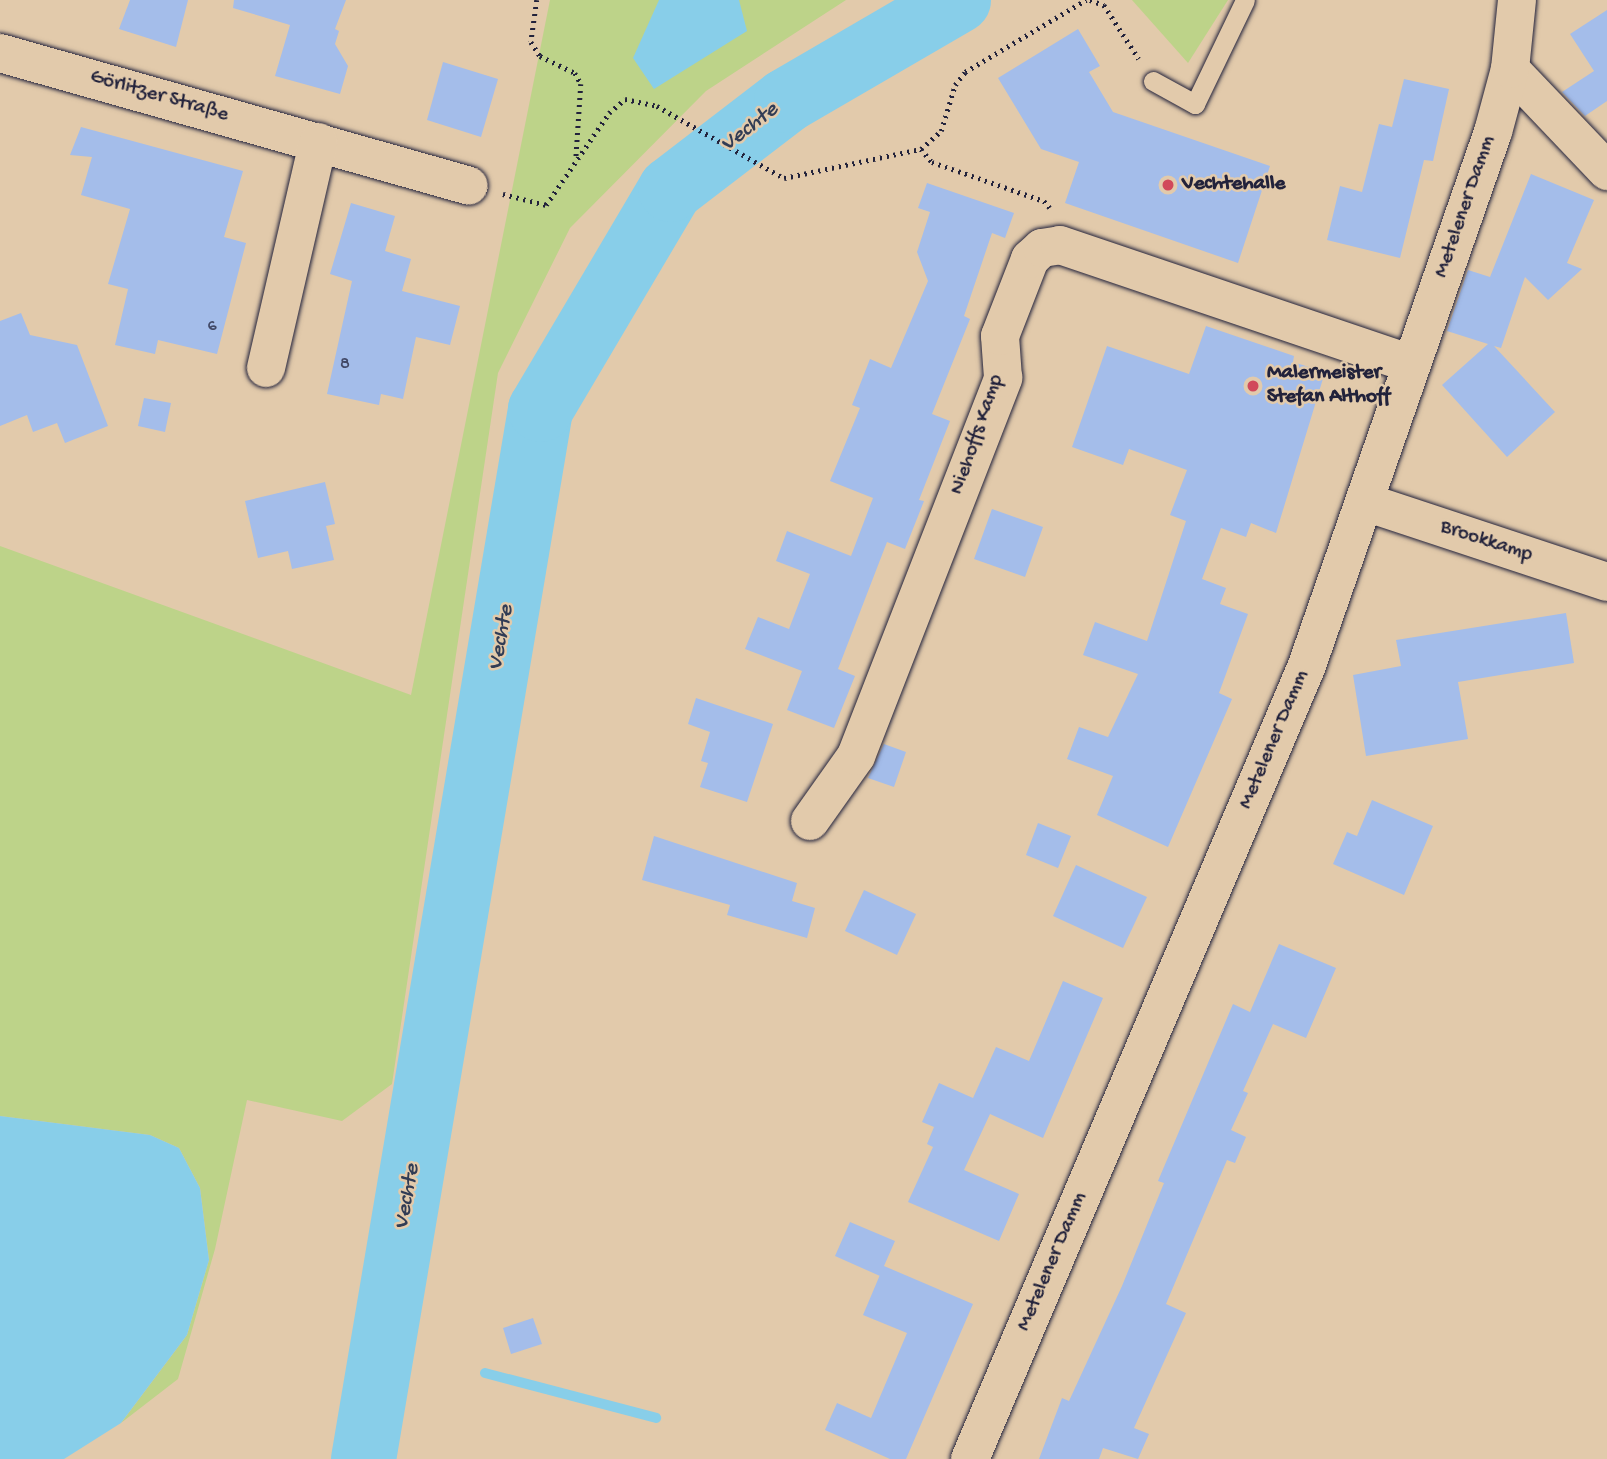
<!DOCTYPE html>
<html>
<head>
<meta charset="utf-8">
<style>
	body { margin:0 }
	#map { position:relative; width:1607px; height:1459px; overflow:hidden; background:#e2caab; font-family:"Gochi Hand",sans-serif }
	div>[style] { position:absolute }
	.green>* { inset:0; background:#bdd389 }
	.water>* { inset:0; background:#88cee9 }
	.stream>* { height:10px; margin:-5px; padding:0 5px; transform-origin:5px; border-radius:5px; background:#88cee9 }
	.river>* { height:65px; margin:-32.5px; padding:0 32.5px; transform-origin:32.5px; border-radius:32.5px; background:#88cee9 }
	.building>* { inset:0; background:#a4bdea }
	.path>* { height:4.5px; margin-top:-2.25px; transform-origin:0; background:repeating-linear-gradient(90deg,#22223b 0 2px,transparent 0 7px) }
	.roads { filter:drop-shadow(0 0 2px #22223b) drop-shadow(0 0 2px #22223b) }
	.lane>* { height:19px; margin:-9.5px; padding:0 9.5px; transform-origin:9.5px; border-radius:9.5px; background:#e2caab }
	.street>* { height:38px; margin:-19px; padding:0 19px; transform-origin:19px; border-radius:19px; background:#e2caab }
	.dots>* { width:19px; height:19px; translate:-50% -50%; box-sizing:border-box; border:4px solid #e2caab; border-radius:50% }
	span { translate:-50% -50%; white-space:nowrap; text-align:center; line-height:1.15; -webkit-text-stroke:5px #e2caab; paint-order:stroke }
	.number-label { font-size:18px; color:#424967 }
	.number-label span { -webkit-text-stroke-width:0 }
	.street-label { font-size:21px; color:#22223b }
	.poi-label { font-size:21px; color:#22223b; font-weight:700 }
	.left { translate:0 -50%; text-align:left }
	.water-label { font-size:23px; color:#313c55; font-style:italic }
</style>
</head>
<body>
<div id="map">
	<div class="green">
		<div style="clip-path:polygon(550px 0,846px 0,706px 91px,570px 228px,498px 373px,392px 1084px,342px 1121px,247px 1100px,215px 1249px,178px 1379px,121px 1423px,187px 1335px,209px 1260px,200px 1188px,179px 1148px,150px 1135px,0 1116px,0 546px,411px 695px)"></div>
		<div style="clip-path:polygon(1132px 0,1228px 0,1188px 63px)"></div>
	</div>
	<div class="water">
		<div style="clip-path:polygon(659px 0,739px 0,747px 31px,654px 89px,633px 58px)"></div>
		<div style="clip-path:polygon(0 1116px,150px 1135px,179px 1148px,200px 1188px,209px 1260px,187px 1335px,121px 1423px,64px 1459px,0 1459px)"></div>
	</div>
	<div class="stream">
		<div style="left:485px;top:1373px;width:177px;rotate:14.7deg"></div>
	</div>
	<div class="river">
		<div style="left:363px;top:1459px;width:1065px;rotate:-80.43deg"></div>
		<div style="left:540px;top:409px;width:256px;rotate:-59.4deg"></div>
		<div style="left:670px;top:189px;width:146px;rotate:-37.5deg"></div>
		<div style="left:786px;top:100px;width:199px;rotate:-30.2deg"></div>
	</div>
	<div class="building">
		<div style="clip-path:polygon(130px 0,188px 0,176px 47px,119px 29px)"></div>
		<div style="clip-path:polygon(234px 0,346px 0,335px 29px,339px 31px,335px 44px,348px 66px,340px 94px,275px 76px,290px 25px,233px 8px)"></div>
		<div style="clip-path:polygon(1607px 10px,1607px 101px,1585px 116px,1562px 92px,1594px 71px,1570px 34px)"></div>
		<div style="clip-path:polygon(1078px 29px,1100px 66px,1089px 72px,1113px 112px,1270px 166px,1238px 263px,1065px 203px,1079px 162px,1041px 149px,998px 78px)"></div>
		<div style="clip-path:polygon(443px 62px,498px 79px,481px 137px,427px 120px)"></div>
		<div style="clip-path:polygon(1404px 79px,1449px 89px,1433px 161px,1424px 160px,1400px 258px,1327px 240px,1340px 186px,1362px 192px,1379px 124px,1392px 127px)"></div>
		<div style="clip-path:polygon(81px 127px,243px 171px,224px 237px,246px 243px,217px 354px,158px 340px,155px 354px,115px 345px,128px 289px,108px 284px,130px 209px,81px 195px,92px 157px,70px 155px)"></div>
		<div style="clip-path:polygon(1531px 174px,1594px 200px,1567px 263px,1582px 269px,1548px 300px,1525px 277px,1501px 348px,1494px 346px,1555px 412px,1507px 457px,1442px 385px,1488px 344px,1447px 331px,1468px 270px,1490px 277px)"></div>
		<div style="clip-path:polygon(927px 183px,1014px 213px,1005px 238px,992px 233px,964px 316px,970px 319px,932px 414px,950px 421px,919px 500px,924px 501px,905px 549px,887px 542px,838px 669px,855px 676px,834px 728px,787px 710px,802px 671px,745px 649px,758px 617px,789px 629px,810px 574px,776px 561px,787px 531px,851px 556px,873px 498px,830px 481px,860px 408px,852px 405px,870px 359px,891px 368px,928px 281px,917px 252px,930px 212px,918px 208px)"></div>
		<div style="clip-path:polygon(351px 203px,395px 216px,385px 251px,411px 259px,402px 291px,460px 306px,450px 345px,416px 337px,403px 399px,381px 394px,379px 405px,327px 394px,352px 281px,330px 274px)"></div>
		<div style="clip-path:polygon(21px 313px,30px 335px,77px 345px,108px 426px,65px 443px,57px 423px,33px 432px,27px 415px,0 426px,0 321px)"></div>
		<div style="clip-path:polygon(1206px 326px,1294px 356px,1293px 362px,1325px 372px,1276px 533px,1251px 523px,1246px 537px,1221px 528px,1202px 579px,1226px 588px,1220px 604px,1248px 614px,1219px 693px,1232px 699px,1168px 847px,1097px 815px,1113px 776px,1067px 759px,1079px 727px,1108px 737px,1138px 674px,1083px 655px,1095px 622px,1147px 641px,1186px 521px,1170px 515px,1187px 470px,1129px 449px,1123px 465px,1072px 447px,1107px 346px,1189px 374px)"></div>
		<div style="clip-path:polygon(144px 398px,171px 403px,165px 432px,138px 426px)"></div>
		<div style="clip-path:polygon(325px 482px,335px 524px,326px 526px,334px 560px,292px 569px,288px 551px,258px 558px,245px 501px)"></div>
		<div style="clip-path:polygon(992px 509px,1043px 527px,1025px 577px,974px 559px)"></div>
		<div style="clip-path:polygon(1566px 613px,1574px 663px,1458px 682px,1468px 739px,1366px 756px,1353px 675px,1401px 666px,1396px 640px)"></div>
		<div style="clip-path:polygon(696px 698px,773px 724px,747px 802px,700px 787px,708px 763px,701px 761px,710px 732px,688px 724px)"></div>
		<div style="clip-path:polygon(884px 744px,906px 752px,894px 787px,868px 778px)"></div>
		<div style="clip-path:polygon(1372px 800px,1433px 826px,1404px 895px,1333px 864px,1347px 832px,1357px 836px)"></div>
		<div style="clip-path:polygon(1038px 823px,1071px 836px,1058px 868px,1026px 855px)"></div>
		<div style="clip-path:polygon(654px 836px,797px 883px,792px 901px,815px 908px,807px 938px,727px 915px,730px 905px,642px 880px)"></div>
		<div style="clip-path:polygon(1076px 865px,1147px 897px,1123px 948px,1053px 916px)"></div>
		<div style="clip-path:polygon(864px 890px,916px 914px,897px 955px,845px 931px)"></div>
		<div style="clip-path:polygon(1279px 944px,1336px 968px,1306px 1038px,1273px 1024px,1243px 1091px,1248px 1093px,1231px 1130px,1246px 1137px,1235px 1163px,1227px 1160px,1166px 1304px,1186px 1313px,1134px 1428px,1149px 1434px,1138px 1459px,1103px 1448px,1099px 1459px,1039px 1459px,1062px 1398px,1069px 1401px,1122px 1286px,1164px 1183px,1158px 1181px,1233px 1004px,1250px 1012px)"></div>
		<div style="clip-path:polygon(1063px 981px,1103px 998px,1043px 1138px,990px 1114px,964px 1170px,1019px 1194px,999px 1241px,908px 1202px,933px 1147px,927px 1144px,934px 1127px,922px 1122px,939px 1083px,973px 1098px,996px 1047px,1029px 1061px)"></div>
		<div style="clip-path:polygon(850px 1222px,895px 1241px,884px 1266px,973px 1304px,906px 1459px,890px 1459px,825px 1430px,837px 1403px,871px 1418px,907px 1333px,863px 1315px,882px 1270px,880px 1276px,835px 1256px)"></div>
		<div style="clip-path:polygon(533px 1318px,542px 1344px,511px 1354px,503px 1328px)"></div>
	</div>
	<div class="path">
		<div style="left:537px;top:0;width:42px;rotate:98.1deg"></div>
		<div style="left:531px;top:42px;width:17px;rotate:57deg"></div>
		<div style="left:540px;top:56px;width:39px;rotate:26deg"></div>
		<div style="left:575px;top:73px;width:13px;rotate:61deg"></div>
		<div style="left:581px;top:84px;width:75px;rotate:93.8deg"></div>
		<div style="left:1090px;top:0;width:15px;rotate:20deg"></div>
		<div style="left:1104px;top:5px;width:64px;rotate:57.1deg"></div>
		<div style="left:921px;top:149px;width:17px;rotate:50deg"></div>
		<div style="left:932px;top:162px;width:119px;rotate:19.2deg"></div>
		<div style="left:1044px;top:201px;width:9px;rotate:49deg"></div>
		<div style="left:503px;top:194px;width:44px;rotate:14.3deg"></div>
		<div style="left:546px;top:205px;width:112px;rotate:-55.6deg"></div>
		<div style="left:609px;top:113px;width:21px;rotate:-41deg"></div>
		<div style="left:625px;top:99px;width:33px;rotate:12deg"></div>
		<div style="left:657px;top:106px;width:146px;rotate:29.6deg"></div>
		<div style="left:784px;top:178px;width:140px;rotate:-12deg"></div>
		<div style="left:921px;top:149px;width:27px;rotate:-42deg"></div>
		<div style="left:941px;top:131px;width:48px;rotate:-73.1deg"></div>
		<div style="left:955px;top:85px;width:16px;rotate:-52deg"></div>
		<div style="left:965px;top:72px;width:141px;rotate:-30.8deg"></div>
	</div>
	<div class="roads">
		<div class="lane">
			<div style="left:1153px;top:81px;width:48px;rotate:28.7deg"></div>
			<div style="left:1195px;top:104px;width:115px;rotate:-64.3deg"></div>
		</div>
		<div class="street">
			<div style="left:0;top:53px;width:487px;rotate:15.8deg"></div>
			<div style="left:1510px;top:69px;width:141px;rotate:46.4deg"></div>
			<div style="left:266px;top:368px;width:232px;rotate:-77deg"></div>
			<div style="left:1365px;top:502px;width:255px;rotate:18.3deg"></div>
			<div style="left:810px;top:821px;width:80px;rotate:-54.7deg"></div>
			<div style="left:856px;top:756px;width:406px;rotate:-68.7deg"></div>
			<div style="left:1003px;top:378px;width:42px;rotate:-94.1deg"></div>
			<div style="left:1000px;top:336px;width:83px;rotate:-68.7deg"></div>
			<div style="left:1030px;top:259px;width:16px;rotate:-43deg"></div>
			<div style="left:1042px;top:248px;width:18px;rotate:-9deg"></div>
			<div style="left:1060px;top:245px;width:371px;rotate:18.7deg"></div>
			<div style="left:970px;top:1459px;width:859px;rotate:-66.99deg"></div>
			<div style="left:1306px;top:668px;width:568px;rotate:-70.77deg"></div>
			<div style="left:1493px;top:132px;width:65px;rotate:-74.9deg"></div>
			<div style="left:1510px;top:69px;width:69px;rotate:-84.2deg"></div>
		</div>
	</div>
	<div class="dots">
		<div style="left:1168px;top:185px;background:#d1495b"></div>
		<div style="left:1253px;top:386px;background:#d1495b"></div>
	</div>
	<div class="number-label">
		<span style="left:212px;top:327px">6</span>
		<span style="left:345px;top:365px">8</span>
	</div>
	<div class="street-label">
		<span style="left:159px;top:97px;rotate:16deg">Görlitzer Straße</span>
		<span style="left:1466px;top:207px;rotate:-71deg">Metelener Damm</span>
		<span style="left:978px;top:435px;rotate:-71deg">Niehoffs Kamp</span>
		<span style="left:1486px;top:542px;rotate:18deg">Brookkamp</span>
		<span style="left:1275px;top:740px;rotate:-67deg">Metelener Damm</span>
		<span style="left:1053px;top:1262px;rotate:-67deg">Metelener Damm</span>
	</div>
	<div class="poi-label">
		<span class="left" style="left:1182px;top:185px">Vechtehalle</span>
		<span class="left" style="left:1267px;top:386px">Malermeister<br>Stefan Althoff</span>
	</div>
	<div class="water-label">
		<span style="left:750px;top:128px;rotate:-38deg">Vechte</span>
		<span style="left:502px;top:638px;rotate:-80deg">Vechte</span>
		<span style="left:408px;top:1197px;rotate:-80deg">Vechte</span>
	</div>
</div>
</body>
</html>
